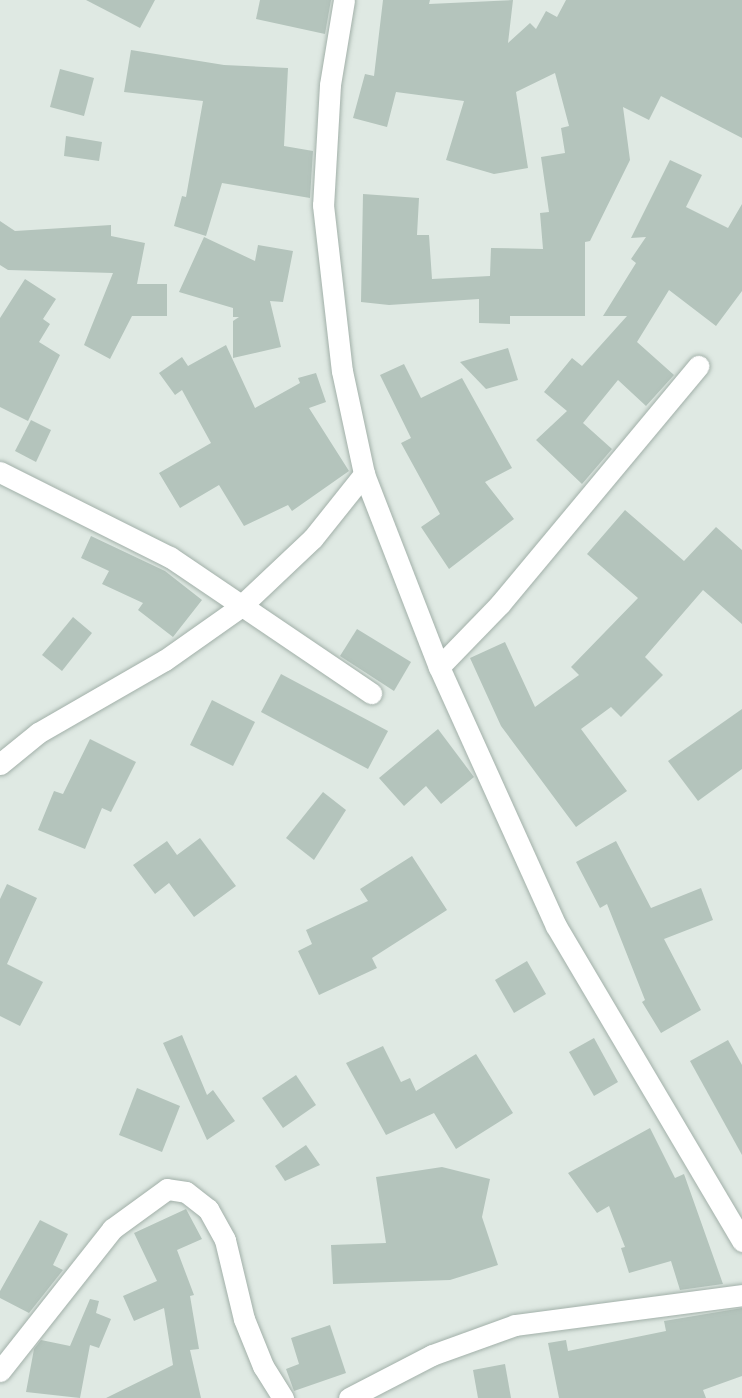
<!DOCTYPE html>
<html>
<head>
<meta charset="utf-8">
<style>
	body { margin:0 }
	#map { position:relative; width:742px; height:1398px; overflow:hidden; background:#dfe9e3; font-family:"Fira Sans",sans-serif }
	div>[style] { position:absolute }
	.building>* { inset:0; background:#b4c4bc }
	.roads { filter:drop-shadow(0 0 2px #a2b0a9) drop-shadow(0 0 2px #a2b0a9) }
	.minor>* { height:21px; margin:-10.5px; padding:0 10.5px; transform-origin:10.5px; border-radius:10.5px; background:#fff }
	.tertiary>* { height:21px; margin:-10.5px; padding:0 10.5px; transform-origin:10.5px; border-radius:10.5px; background:#fff }
	.secondary>* { height:21px; margin:-10.5px; padding:0 10.5px; transform-origin:10.5px; border-radius:10.5px; background:#fff }
	span { translate:-50% -50%; white-space:nowrap; text-align:center; line-height:1.15; -webkit-text-stroke:7px #eff6f2; paint-order:stroke }
</style>
</head>
<body>
<div id="map">
	<div class="building">
		<div style="clip-path:polygon(86px 0,155px 0,140px 28px)"></div>
		<div style="clip-path:polygon(260px 0,331px 0,325px 34px,256px 19px)"></div>
		<div style="clip-path:polygon(383px 0,430px 0,429px 4px,513px 0,508px 43px,530px 23px,536px 29px,546px 11px,557px 17px,566px 0,742px 0,742px 138px,661px 96px,649px 120px,623px 107px,630px 160px,590px 241px,585px 242px,585px 316px,510px 316px,510px 324px,479px 323px,479px 299px,389px 305px,361px 302px,363px 194px,419px 198px,417px 235px,429px 235px,432px 279px,490px 276px,491px 248px,543px 249px,540px 213px,549px 212px,541px 157px,565px 153px,561px 128px,569px 126px,555px 73px,516px 92px,528px 168px,494px 174px,446px 160px,464px 101px,396px 92px,387px 127px,353px 118px,365px 74px,374px 76px)"></div>
		<div style="clip-path:polygon(131px 50px,224px 65px,288px 68px,284px 146px,313px 151px,310px 198px,222px 183px,206px 236px,174px 226px,182px 196px,186px 197px,203px 101px,124px 92px)"></div>
		<div style="clip-path:polygon(60px 69px,94px 78px,84px 116px,50px 107px)"></div>
		<div style="clip-path:polygon(66px 136px,102px 142px,99px 161px,64px 156px)"></div>
		<div style="clip-path:polygon(670px 160px,702px 175px,686px 207px,728px 228px,742px 204px,742px 291px,716px 326px,669px 290px,637px 342px,674px 375px,646px 406px,618px 380px,583px 423px,612px 449px,582px 484px,536px 440px,567px 411px,544px 392px,572px 358px,582px 366px,627px 316px,603px 316px,636px 263px,631px 259px,646px 237px,631px 238px)"></div>
		<div style="clip-path:polygon(0 221px,15px 231px,111px 225px,111px 236px,145px 243px,137px 284px,167px 284px,167px 316px,132px 316px,110px 359px,84px 345px,113px 273px,8px 270px,0 265px)"></div>
		<div style="clip-path:polygon(204px 237px,255px 261px,258px 245px,293px 251px,283px 302px,270px 301px,281px 347px,233px 358px,233px 321px,239px 317px,233px 317px,233px 308px,179px 292px)"></div>
		<div style="clip-path:polygon(25px 279px,56px 299px,43px 319px,50px 324px,39px 342px,60px 355px,28px 421px,0 407px,0 318px)"></div>
		<div style="clip-path:polygon(226px 345px,255px 408px,300px 383px,298px 378px,316px 373px,326px 402px,309px 408px,349px 471px,292px 511px,288px 505px,244px 526px,219px 485px,180px 508px,159px 473px,211px 443px,182px 390px,175px 395px,159px 373px,182px 357px,188px 366px)"></div>
		<div style="clip-path:polygon(508px 348px,518px 380px,486px 389px,460px 362px)"></div>
		<div style="clip-path:polygon(404px 364px,421px 398px,462px 378px,512px 468px,485px 482px,514px 519px,449px 569px,421px 527px,440px 514px,401px 443px,411px 438px,380px 375px)"></div>
		<div style="clip-path:polygon(31px 420px,51px 430px,36px 462px,15px 451px)"></div>
		<div style="clip-path:polygon(625px 510px,684px 561px,716px 527px,742px 550px,742px 624px,703px 590px,645px 657px,663px 675px,621px 717px,611px 707px,581px 729px,627px 791px,576px 827px,501px 726px,470px 658px,505px 642px,535px 707px,579px 675px,571px 667px,638px 598px,587px 554px)"></div>
		<div style="clip-path:polygon(91px 536px,165px 571px,202px 600px,173px 637px,138px 610px,143px 603px,102px 584px,109px 571px,81px 558px)"></div>
		<div style="clip-path:polygon(73px 617px,92px 633px,62px 671px,42px 655px)"></div>
		<div style="clip-path:polygon(357px 629px,411px 662px,394px 691px,340px 656px)"></div>
		<div style="clip-path:polygon(281px 674px,388px 731px,368px 769px,261px 712px)"></div>
		<div style="clip-path:polygon(212px 700px,255px 722px,233px 766px,190px 745px)"></div>
		<div style="clip-path:polygon(742px 709px,742px 769px,698px 801px,668px 761px)"></div>
		<div style="clip-path:polygon(438px 729px,474px 777px,441px 804px,426px 786px,404px 806px,379px 778px)"></div>
		<div style="clip-path:polygon(90px 739px,136px 762px,111px 812px,102px 808px,85px 849px,38px 830px,54px 791px,63px 794px)"></div>
		<div style="clip-path:polygon(323px 792px,346px 810px,314px 860px,286px 838px)"></div>
		<div style="clip-path:polygon(200px 838px,236px 886px,194px 917px,169px 883px,155px 894px,133px 865px,167px 841px,177px 855px)"></div>
		<div style="clip-path:polygon(616px 841px,651px 908px,701px 888px,713px 920px,664px 939px,701px 1010px,661px 1033px,642px 1002px,645px 1000px,607px 904px,600px 908px,576px 862px)"></div>
		<div style="clip-path:polygon(412px 856px,447px 910px,372px 958px,377px 968px,319px 995px,298px 951px,312px 944px,306px 930px,368px 901px,360px 889px)"></div>
		<div style="clip-path:polygon(7px 884px,37px 898px,7px 964px,43px 982px,20px 1026px,0 1016px,0 899px)"></div>
		<div style="clip-path:polygon(527px 961px,546px 994px,514px 1013px,495px 980px)"></div>
		<div style="clip-path:polygon(182px 1035px,207px 1095px,213px 1090px,235px 1121px,207px 1140px,163px 1043px)"></div>
		<div style="clip-path:polygon(594px 1038px,618px 1082px,594px 1096px,569px 1052px)"></div>
		<div style="clip-path:polygon(728px 1040px,742px 1065px,742px 1155px,690px 1061px)"></div>
		<div style="clip-path:polygon(383px 1046px,401px 1082px,410px 1078px,416px 1091px,476px 1054px,513px 1113px,456px 1149px,434px 1113px,386px 1135px,346px 1063px)"></div>
		<div style="clip-path:polygon(296px 1075px,316px 1105px,283px 1128px,262px 1098px)"></div>
		<div style="clip-path:polygon(137px 1088px,180px 1106px,162px 1152px,119px 1135px)"></div>
		<div style="clip-path:polygon(650px 1128px,675px 1178px,684px 1174px,723px 1284px,680px 1290px,671px 1261px,629px 1273px,621px 1248px,625px 1247px,609px 1206px,597px 1213px,568px 1173px)"></div>
		<div style="clip-path:polygon(306px 1145px,320px 1165px,285px 1181px,275px 1166px)"></div>
		<div style="clip-path:polygon(442px 1167px,490px 1179px,482px 1217px,498px 1265px,450px 1280px,333px 1284px,331px 1245px,386px 1243px,376px 1177px)"></div>
		<div style="clip-path:polygon(186px 1209px,202px 1239px,177px 1250px,194px 1295px,190px 1296px,199px 1349px,190px 1350px,201px 1398px,106px 1398px,173px 1365px,164px 1308px,134px 1321px,123px 1296px,157px 1281px,134px 1233px)"></div>
		<div style="clip-path:polygon(40px 1220px,68px 1234px,53px 1265px,63px 1270px,29px 1313px,0 1298px,0 1291px)"></div>
		<div style="clip-path:polygon(90px 1299px,99px 1301px,96px 1313px,111px 1319px,99px 1348px,90px 1345px,80px 1398px,26px 1392px,34px 1349px,41px 1340px,70px 1346px)"></div>
		<div style="clip-path:polygon(742px 1308px,742px 1376px,703px 1390px,706px 1398px,559px 1398px,548px 1343px,566px 1340px,568px 1351px,666px 1331px,664px 1321px)"></div>
		<div style="clip-path:polygon(330px 1325px,346px 1373px,294px 1391px,286px 1369px,299px 1364px,291px 1338px)"></div>
		<div style="clip-path:polygon(505px 1364px,511px 1398px,478px 1398px,473px 1370px)"></div>
	</div>
	<div class="roads">
		<div class="minor">
			<div style="left:0;top:472px;width:190px;rotate:26.6deg"></div>
			<div style="left:170px;top:557px;width:243px;rotate:34.1deg"></div>
			<div style="left:439px;top:667px;width:88px;rotate:-45.9deg"></div>
			<div style="left:500px;top:604px;width:310px;rotate:-50.2deg"></div>
			<div style="left:0;top:1371px;width:181px;rotate:-51.7deg"></div>
			<div style="left:112px;top:1229px;width:68px;rotate:-36deg"></div>
			<div style="left:167px;top:1189px;width:19px;rotate:9deg"></div>
			<div style="left:186px;top:1192px;width:28px;rotate:38deg"></div>
			<div style="left:208px;top:1209px;width:35px;rotate:61deg"></div>
			<div style="left:225px;top:1240px;width:81px;rotate:76.5deg"></div>
			<div style="left:244px;top:1319px;width:51px;rotate:68deg"></div>
			<div style="left:263px;top:1366px;width:38px;rotate:58deg"></div>
			<div style="left:349px;top:1398px;width:93px;rotate:-27.4deg"></div>
			<div style="left:432px;top:1355px;width:88px;rotate:-19.9deg"></div>
			<div style="left:515px;top:1325px;width:229px;rotate:-7.5deg"></div>
		</div>
		<div class="tertiary">
			<div style="left:0;top:764px;width:49px;rotate:-39.2deg"></div>
			<div style="left:38px;top:733px;width:146px;rotate:-29.9deg"></div>
			<div style="left:165px;top:660px;width:92px;rotate:-35.2deg"></div>
			<div style="left:240px;top:607px;width:100px;rotate:-43.4deg"></div>
			<div style="left:313px;top:538px;width:82px;rotate:-51.4deg"></div>
		</div>
		<div class="secondary">
			<div style="left:344px;top:0;width:86px;rotate:99.4deg"></div>
			<div style="left:330px;top:85px;width:120px;rotate:93.3deg"></div>
			<div style="left:323px;top:205px;width:167px;rotate:83.5deg"></div>
			<div style="left:342px;top:371px;width:105px;rotate:77.9deg"></div>
			<div style="left:364px;top:474px;width:207px;rotate:68.8deg"></div>
			<div style="left:439px;top:667px;width:284px;rotate:65.7deg"></div>
			<div style="left:556px;top:926px;width:366px;rotate:59.4deg"></div>
		</div>
	</div>
</div>
</body>
</html>
